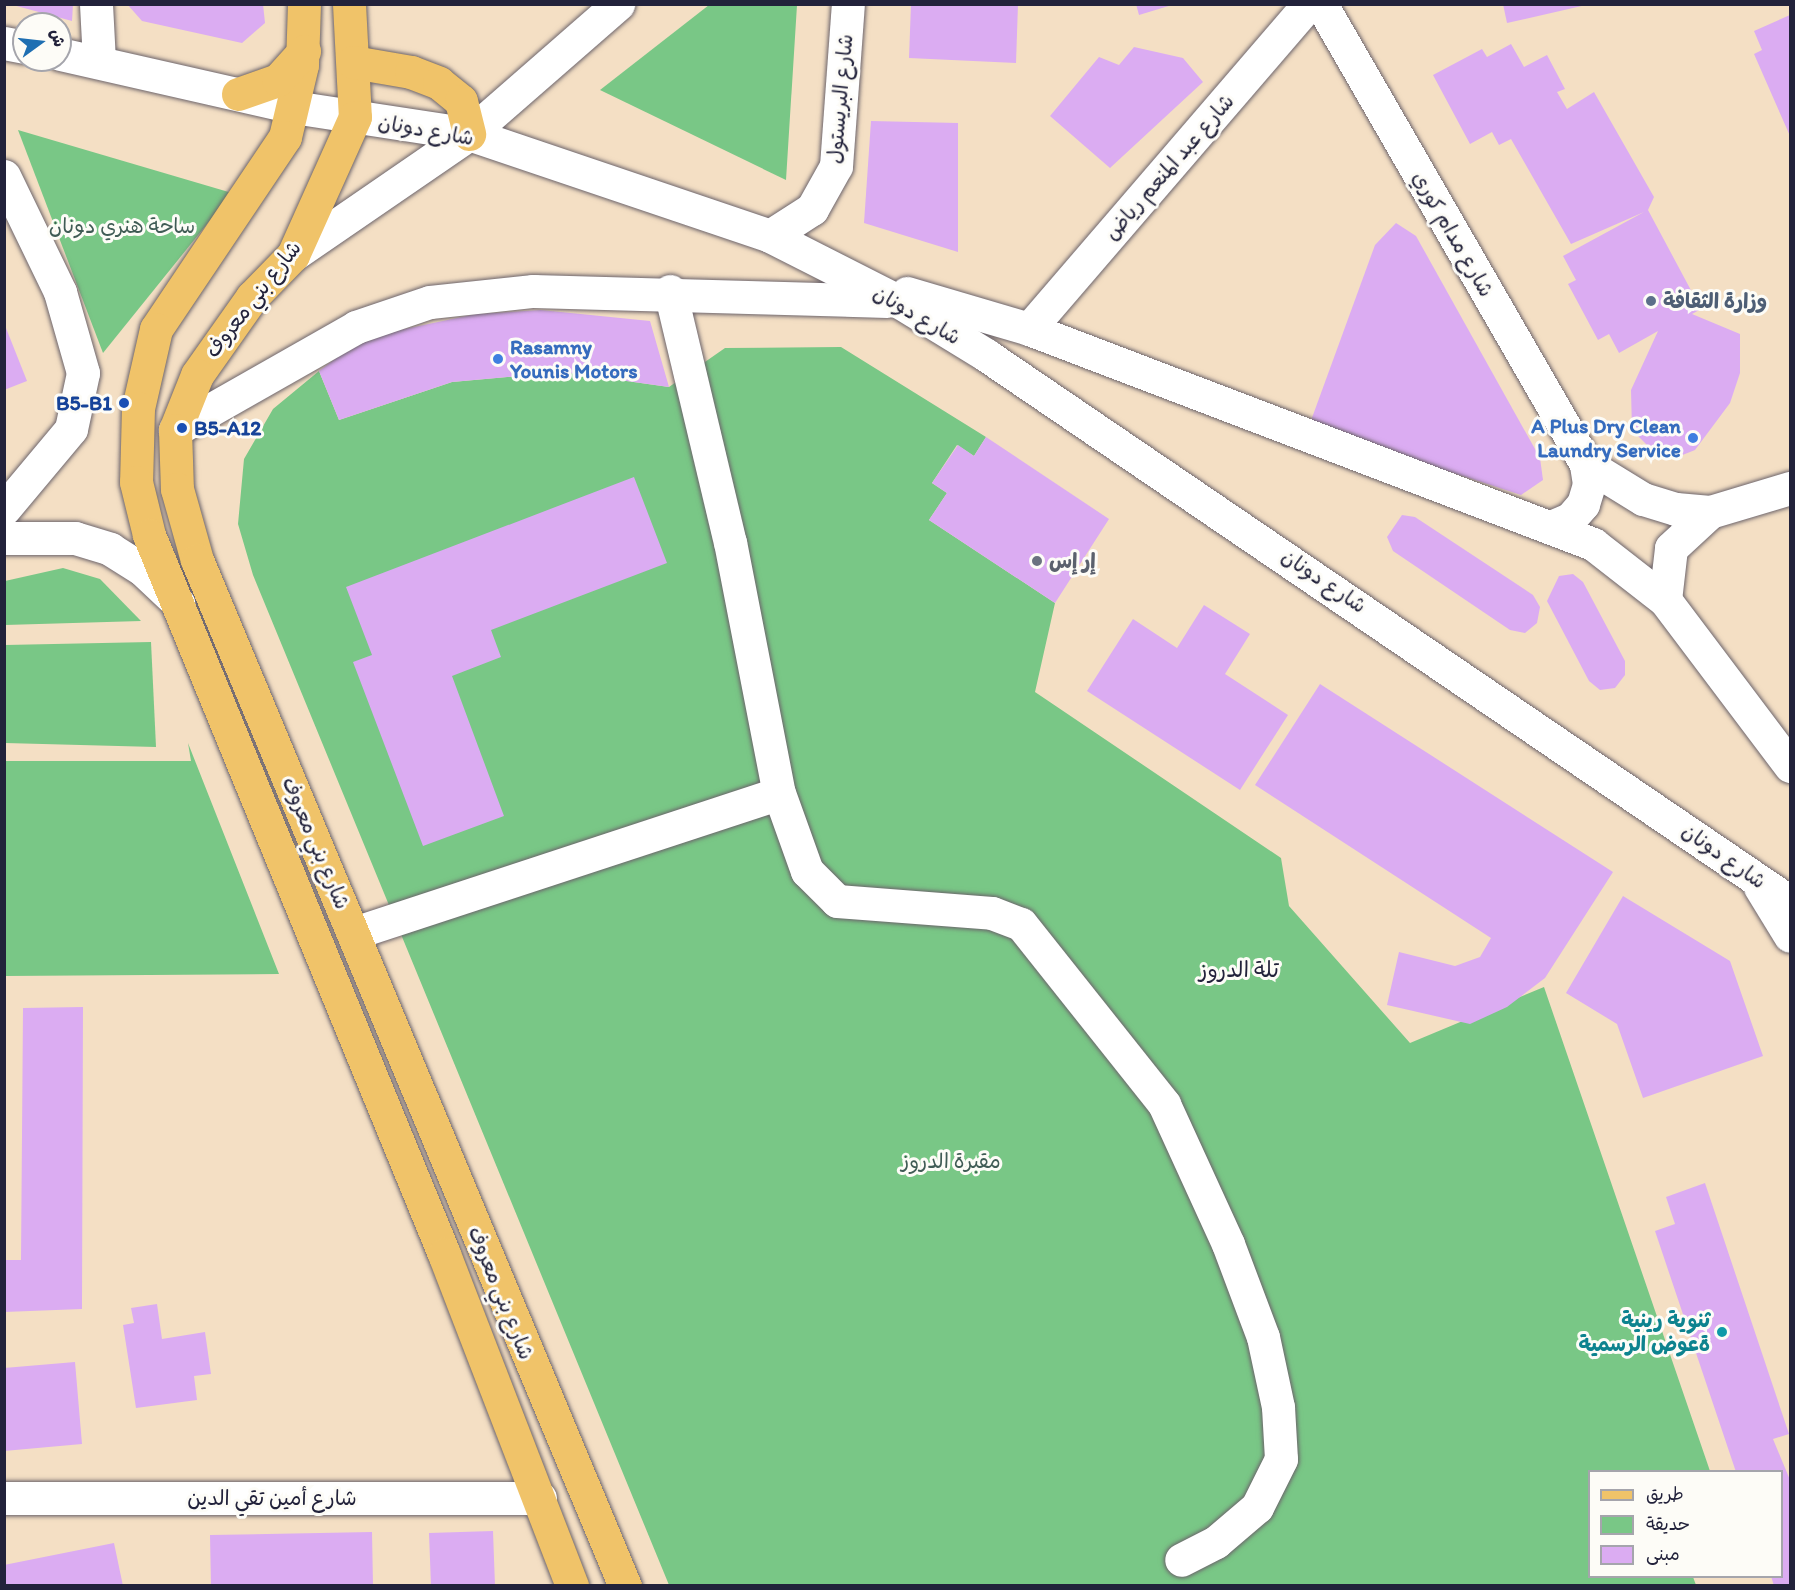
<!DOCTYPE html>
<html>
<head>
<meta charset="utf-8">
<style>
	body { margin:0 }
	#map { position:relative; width:1795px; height:1590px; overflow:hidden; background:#f4dfc4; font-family:Itim,"Playpen Sans Arabic",sans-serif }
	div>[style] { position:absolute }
	.green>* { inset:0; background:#79c786 }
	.building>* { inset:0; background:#dbacf2 }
	.roads { filter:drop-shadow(0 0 2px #6c646b) drop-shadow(0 0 2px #6c646b) }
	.minor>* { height:33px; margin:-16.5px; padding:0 16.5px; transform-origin:16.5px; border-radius:16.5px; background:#fff }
	.major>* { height:33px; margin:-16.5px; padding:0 16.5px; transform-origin:16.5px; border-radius:16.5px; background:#f0c369 }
	.dots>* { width:16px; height:16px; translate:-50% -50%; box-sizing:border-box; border:3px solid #fdfcf7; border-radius:50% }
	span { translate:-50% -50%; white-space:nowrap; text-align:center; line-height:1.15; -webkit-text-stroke:6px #fdfcf7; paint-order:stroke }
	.street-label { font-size:21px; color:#22223b }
	.park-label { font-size:21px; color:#405c55 }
	.service-label { font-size:21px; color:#4e5e75; font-weight:700 }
	.left { translate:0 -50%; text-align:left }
	.shop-label { font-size:21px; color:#366cbe; font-weight:700 }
	.right { translate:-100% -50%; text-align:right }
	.transit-label { font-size:21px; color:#164399; font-weight:700 }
	.worship-label { font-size:21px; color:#5b616d; font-weight:700 }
	.culture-label { font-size:21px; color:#0d838f; font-weight:700 }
	.neighbourhood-label { font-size:22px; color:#22223b }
	.frame { position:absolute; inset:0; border:6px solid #22223b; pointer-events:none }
	.legend { position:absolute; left:1588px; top:1470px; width:195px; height:108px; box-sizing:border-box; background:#fdfcf7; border:2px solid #a5a5ac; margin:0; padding:8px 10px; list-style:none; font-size:18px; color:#22223b }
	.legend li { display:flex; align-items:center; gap:12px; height:30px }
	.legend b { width:30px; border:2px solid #a5a5ac }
	.north { position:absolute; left:12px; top:12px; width:60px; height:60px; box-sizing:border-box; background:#fdfcf7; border:2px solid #a5a5ac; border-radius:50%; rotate:75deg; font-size:16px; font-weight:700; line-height:24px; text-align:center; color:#22223b }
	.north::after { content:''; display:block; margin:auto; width:21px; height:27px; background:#1f6fb2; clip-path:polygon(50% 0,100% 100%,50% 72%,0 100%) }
</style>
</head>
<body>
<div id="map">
	<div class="green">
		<div style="clip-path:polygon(709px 5px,797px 5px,786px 180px,600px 90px)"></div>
		<div style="clip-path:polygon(18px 130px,232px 193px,103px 353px)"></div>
		<div style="clip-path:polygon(841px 347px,986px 437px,974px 456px,957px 445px,932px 483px,947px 493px,929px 520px,1055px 603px,1035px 692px,1281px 858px,1289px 906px,1410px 1043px,1544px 987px,1710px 1471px,1590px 1472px,1590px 1576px,1693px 1577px,1696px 1585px,669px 1585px,253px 575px,238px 524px,244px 459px,273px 409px,319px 371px,339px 420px,452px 382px,563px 372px,669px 387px,725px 348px)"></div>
		<div style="clip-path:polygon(63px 568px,100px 579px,141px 621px,5px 625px,5px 581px)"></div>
		<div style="clip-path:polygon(151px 642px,156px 747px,5px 743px,5px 645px)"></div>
		<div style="clip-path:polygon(188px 743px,279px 974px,5px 976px,5px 761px,191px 761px)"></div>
	</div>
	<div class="building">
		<div style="clip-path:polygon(73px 4px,72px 21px,13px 5px,13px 4px)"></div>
		<div style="clip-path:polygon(127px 4px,263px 4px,265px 23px,242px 43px,142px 21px)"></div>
		<div style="clip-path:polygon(911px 4px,1018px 4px,1016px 63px,909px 58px)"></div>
		<div style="clip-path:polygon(1136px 4px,1172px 4px,1172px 5px,1139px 15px)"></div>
		<div style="clip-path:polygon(1503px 4px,1586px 4px,1586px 5px,1507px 23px)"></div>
		<div style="clip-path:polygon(1790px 15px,1790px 136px,1754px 54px,1762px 50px,1754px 31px)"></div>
		<div style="clip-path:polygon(1511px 44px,1524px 67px,1547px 55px,1565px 89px,1557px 92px,1567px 109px,1594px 92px,1654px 197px,1648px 210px,1701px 309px,1692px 314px,1740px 334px,1740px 373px,1730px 403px,1695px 450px,1675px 458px,1658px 456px,1632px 430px,1631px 390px,1658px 331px,1619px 353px,1609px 334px,1598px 340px,1568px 284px,1576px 280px,1563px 256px,1644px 212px,1571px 244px,1511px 139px,1499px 145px,1492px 132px,1470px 144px,1433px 75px,1482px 49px,1487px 57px)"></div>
		<div style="clip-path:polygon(1134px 47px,1183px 58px,1203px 82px,1110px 168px,1050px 116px,1099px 57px,1119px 65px)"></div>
		<div style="clip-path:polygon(871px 121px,958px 123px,958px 252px,864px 223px)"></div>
		<div style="clip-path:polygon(1396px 223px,1416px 236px,1540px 458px,1543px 480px,1521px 495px,1309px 426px,1375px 245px)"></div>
		<div style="clip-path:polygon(541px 310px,650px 321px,669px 387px,563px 372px,452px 382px,339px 420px,319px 371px,351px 347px,395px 331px,476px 314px)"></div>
		<div style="clip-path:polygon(4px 323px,27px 381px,4px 390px)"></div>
		<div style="clip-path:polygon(986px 437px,1109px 519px,1055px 603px,929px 520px,947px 493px,932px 483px,958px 445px,974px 456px)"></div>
		<div style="clip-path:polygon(634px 477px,667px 563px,491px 630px,501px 657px,452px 676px,504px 816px,423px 846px,353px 662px,372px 655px,346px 587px)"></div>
		<div style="clip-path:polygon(1402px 515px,1415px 517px,1533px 595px,1540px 607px,1537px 623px,1525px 633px,1510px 630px,1393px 551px,1387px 537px)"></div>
		<div style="clip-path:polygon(1573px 574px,1583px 582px,1625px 661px,1625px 675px,1615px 688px,1600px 690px,1589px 681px,1547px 601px,1559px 576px)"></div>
		<div style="clip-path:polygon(1204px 605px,1250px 634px,1225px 674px,1288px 715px,1240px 790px,1087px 691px,1133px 619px,1177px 648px)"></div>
		<div style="clip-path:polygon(1320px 684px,1613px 872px,1545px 978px,1507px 1007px,1470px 1024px,1387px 1005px,1399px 952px,1455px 966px,1480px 957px,1491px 938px,1255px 785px)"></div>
		<div style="clip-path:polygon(1623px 896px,1730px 961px,1763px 1056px,1643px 1098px,1617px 1024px,1566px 993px)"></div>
		<div style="clip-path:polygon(83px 1007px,82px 1309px,4px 1312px,4px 1260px,21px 1260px,23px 1008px)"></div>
		<div style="clip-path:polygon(1705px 1183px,1789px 1434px,1773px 1439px,1790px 1480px,1790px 1586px,1774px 1586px,1771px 1576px,1782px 1576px,1782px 1472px,1736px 1472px,1655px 1231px,1675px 1224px,1666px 1197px)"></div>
		<div style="clip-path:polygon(157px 1304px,162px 1339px,205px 1332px,211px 1374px,194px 1376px,197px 1400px,136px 1408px,123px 1325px,134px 1323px,131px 1308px)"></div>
		<div style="clip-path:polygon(75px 1362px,82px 1444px,4px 1451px,4px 1368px)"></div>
		<div style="clip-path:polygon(493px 1531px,495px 1586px,431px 1586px,429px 1533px)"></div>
		<div style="clip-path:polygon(372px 1532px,373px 1586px,211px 1586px,210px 1535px)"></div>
		<div style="clip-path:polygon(114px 1543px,123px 1586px,4px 1586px,4px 1565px)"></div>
	</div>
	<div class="roads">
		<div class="minor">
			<div style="left:96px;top:4px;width:58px;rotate:87deg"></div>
			<div style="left:1321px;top:4px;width:531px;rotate:60.05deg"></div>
			<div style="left:1586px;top:464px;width:67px;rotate:31.6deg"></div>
			<div style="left:1643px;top:499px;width:34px;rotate:17deg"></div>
			<div style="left:1676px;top:509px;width:34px;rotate:5deg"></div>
			<div style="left:1710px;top:512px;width:84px;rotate:-16.7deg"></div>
			<div style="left:4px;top:43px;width:20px;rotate:11deg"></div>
			<div style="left:60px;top:54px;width:239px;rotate:12.8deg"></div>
			<div style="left:293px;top:107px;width:178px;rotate:8.7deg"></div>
			<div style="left:469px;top:134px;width:318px;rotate:18.7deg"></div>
			<div style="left:770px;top:236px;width:144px;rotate:26.9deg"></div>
			<div style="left:898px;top:301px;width:103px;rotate:31.5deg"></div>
			<div style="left:986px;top:355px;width:972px;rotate:34.23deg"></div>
			<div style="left:4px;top:176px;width:129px;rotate:64.2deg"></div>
			<div style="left:60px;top:292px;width:84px;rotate:74.1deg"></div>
			<div style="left:83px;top:373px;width:57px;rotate:102.1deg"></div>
			<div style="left:71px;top:429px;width:104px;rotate:129.9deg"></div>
			<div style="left:770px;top:236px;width:50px;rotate:-32.7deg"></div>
			<div style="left:812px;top:209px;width:49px;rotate:-60.8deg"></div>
			<div style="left:836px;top:166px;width:162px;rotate:-85.8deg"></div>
			<div style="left:293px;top:255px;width:214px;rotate:-34.5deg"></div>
			<div style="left:469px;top:134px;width:198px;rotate:-41.1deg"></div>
			<div style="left:670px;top:291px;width:258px;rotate:76.6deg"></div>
			<div style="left:730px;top:542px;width:256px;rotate:79deg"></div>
			<div style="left:779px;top:793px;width:83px;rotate:70.3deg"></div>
			<div style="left:807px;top:871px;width:42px;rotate:45deg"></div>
			<div style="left:837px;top:901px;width:155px;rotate:4.4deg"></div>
			<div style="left:992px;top:913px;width:31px;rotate:21deg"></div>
			<div style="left:1021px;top:924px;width:230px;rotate:51.5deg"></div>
			<div style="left:1164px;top:1104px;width:154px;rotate:65.4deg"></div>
			<div style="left:1228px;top:1244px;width:99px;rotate:69.4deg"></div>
			<div style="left:1263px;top:1337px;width:72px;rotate:77.9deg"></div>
			<div style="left:1278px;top:1407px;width:52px;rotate:86.7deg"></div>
			<div style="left:1281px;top:1459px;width:54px;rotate:116.6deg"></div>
			<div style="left:1257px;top:1507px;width:54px;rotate:139.5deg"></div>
			<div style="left:1216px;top:1542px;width:39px;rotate:153deg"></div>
			<div style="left:907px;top:293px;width:127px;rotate:16.4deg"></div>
			<div style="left:1029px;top:329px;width:604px;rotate:20.87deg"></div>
			<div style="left:1593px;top:544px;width:91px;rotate:37.9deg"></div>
			<div style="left:1665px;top:600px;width:208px;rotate:53deg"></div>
			<div style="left:1029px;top:329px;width:429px;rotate:-49.3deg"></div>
			<div style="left:175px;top:430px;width:208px;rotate:-29.6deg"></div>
			<div style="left:356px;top:327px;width:78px;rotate:-18.7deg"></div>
			<div style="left:430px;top:302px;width:104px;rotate:-6.1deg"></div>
			<div style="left:533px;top:291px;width:354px;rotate:1.6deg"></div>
			<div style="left:1551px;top:527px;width:21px;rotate:-23deg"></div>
			<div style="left:1570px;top:519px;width:20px;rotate:-49deg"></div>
			<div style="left:1583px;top:504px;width:21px;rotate:-73deg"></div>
			<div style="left:1589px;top:484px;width:20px;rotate:-99deg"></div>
			<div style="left:4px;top:538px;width:71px"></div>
			<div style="left:75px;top:538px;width:37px;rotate:17deg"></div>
			<div style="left:110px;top:549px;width:38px;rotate:32deg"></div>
			<div style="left:142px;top:569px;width:50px;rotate:43.4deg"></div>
			<div style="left:1665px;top:600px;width:52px;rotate:-83.4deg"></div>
			<div style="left:1671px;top:548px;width:53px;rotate:-42.7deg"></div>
			<div style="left:1760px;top:887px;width:57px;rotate:58.5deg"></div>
			<div style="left:354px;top:933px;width:447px;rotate:-18.2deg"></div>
			<div style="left:4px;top:1498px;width:536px"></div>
		</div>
		<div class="major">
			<div style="left:304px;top:4px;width:61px;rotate:91.9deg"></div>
			<div style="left:302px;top:65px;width:74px;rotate:103.3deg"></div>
			<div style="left:285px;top:137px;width:231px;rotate:123.9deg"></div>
			<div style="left:156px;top:329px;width:81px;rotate:102.8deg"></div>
			<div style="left:138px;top:408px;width:74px;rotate:91.5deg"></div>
			<div style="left:136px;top:482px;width:55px;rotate:76.2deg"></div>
			<div style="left:149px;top:535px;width:777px;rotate:67.69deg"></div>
			<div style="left:444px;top:1254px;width:356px;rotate:68.9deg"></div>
			<div style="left:349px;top:4px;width:113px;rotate:87deg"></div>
			<div style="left:355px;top:117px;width:151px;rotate:114.2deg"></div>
			<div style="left:293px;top:255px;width:59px;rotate:134.3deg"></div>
			<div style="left:252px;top:297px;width:95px;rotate:125.2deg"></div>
			<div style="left:197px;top:375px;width:59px;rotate:111.8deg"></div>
			<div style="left:175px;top:430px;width:59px;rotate:88.1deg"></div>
			<div style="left:177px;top:489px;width:74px;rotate:74.3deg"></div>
			<div style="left:197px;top:560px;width:1112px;rotate:67.36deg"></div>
			<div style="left:353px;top:62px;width:59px;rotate:9.8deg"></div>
			<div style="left:411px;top:72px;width:30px;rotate:21deg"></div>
			<div style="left:439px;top:83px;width:28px;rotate:39deg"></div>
			<div style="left:461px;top:101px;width:34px;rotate:76deg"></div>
			<div style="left:238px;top:94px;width:42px;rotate:-19.3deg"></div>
			<div style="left:278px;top:80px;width:39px;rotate:-48deg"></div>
		</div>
	</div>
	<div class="dots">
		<div style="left:1651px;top:301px;background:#5c6f8a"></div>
		<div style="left:498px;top:359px;background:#3f7fe0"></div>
		<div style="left:124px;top:403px;background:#1a4fb4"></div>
		<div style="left:182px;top:428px;background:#1a4fb4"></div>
		<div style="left:1693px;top:438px;background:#3f7fe0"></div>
		<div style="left:1037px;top:561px;background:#6b7280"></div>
		<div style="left:1722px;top:1332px;background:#0f9aa8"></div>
	</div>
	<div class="street-label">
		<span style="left:840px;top:99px;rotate:-85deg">شارع البريستول</span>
		<span style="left:426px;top:130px;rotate:10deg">شارع دونان</span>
		<span style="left:1169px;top:167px;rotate:-49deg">شارع عبد المنعم رياض</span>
		<span style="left:1453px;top:234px;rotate:60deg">شارع مدام كوري</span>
		<span style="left:253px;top:299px;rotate:-52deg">شارع بني معروف</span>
		<span style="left:917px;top:315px;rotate:30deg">شارع دونان</span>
		<span style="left:1324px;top:581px;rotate:34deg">شارع دونان</span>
		<span style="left:316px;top:843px;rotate:67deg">شارع بني معروف</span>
		<span style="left:1724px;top:856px;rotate:35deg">شارع دونان</span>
		<span style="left:501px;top:1293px;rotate:68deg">شارع بني معروف</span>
		<span style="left:272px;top:1498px">شارع أمين تقي الدين</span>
	</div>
	<div class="park-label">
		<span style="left:122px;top:226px">ساحة هنري دونان</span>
		<span style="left:951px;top:1161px">مقبرة الدروز</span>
	</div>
	<div class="service-label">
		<span class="left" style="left:1663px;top:301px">وزارة الثقافة</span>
	</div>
	<div class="shop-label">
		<span class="left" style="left:510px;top:359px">Rasamny<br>Younis Motors</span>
		<span class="right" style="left:1681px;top:438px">A Plus Dry Clean<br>Laundry Service</span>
	</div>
	<div class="transit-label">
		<span class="right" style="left:112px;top:403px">B5-B1</span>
		<span class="left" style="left:194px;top:428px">B5-A12</span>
	</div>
	<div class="worship-label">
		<span class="left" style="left:1049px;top:561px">إر إس</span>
	</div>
	<div class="culture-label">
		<span class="right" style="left:1710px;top:1332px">ثنوية رينية<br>ةعوض الرسمية</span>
	</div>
	<div class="neighbourhood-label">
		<span style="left:1239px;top:970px">تلة الدروز</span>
	</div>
	<div class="frame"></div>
	<ul class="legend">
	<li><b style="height:8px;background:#f0c369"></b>طريق</li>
	<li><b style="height:16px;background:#79c786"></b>حديقة</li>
	<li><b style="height:16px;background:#dbacf2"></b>مبنى</li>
	</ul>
	<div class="north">ش</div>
</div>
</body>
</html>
